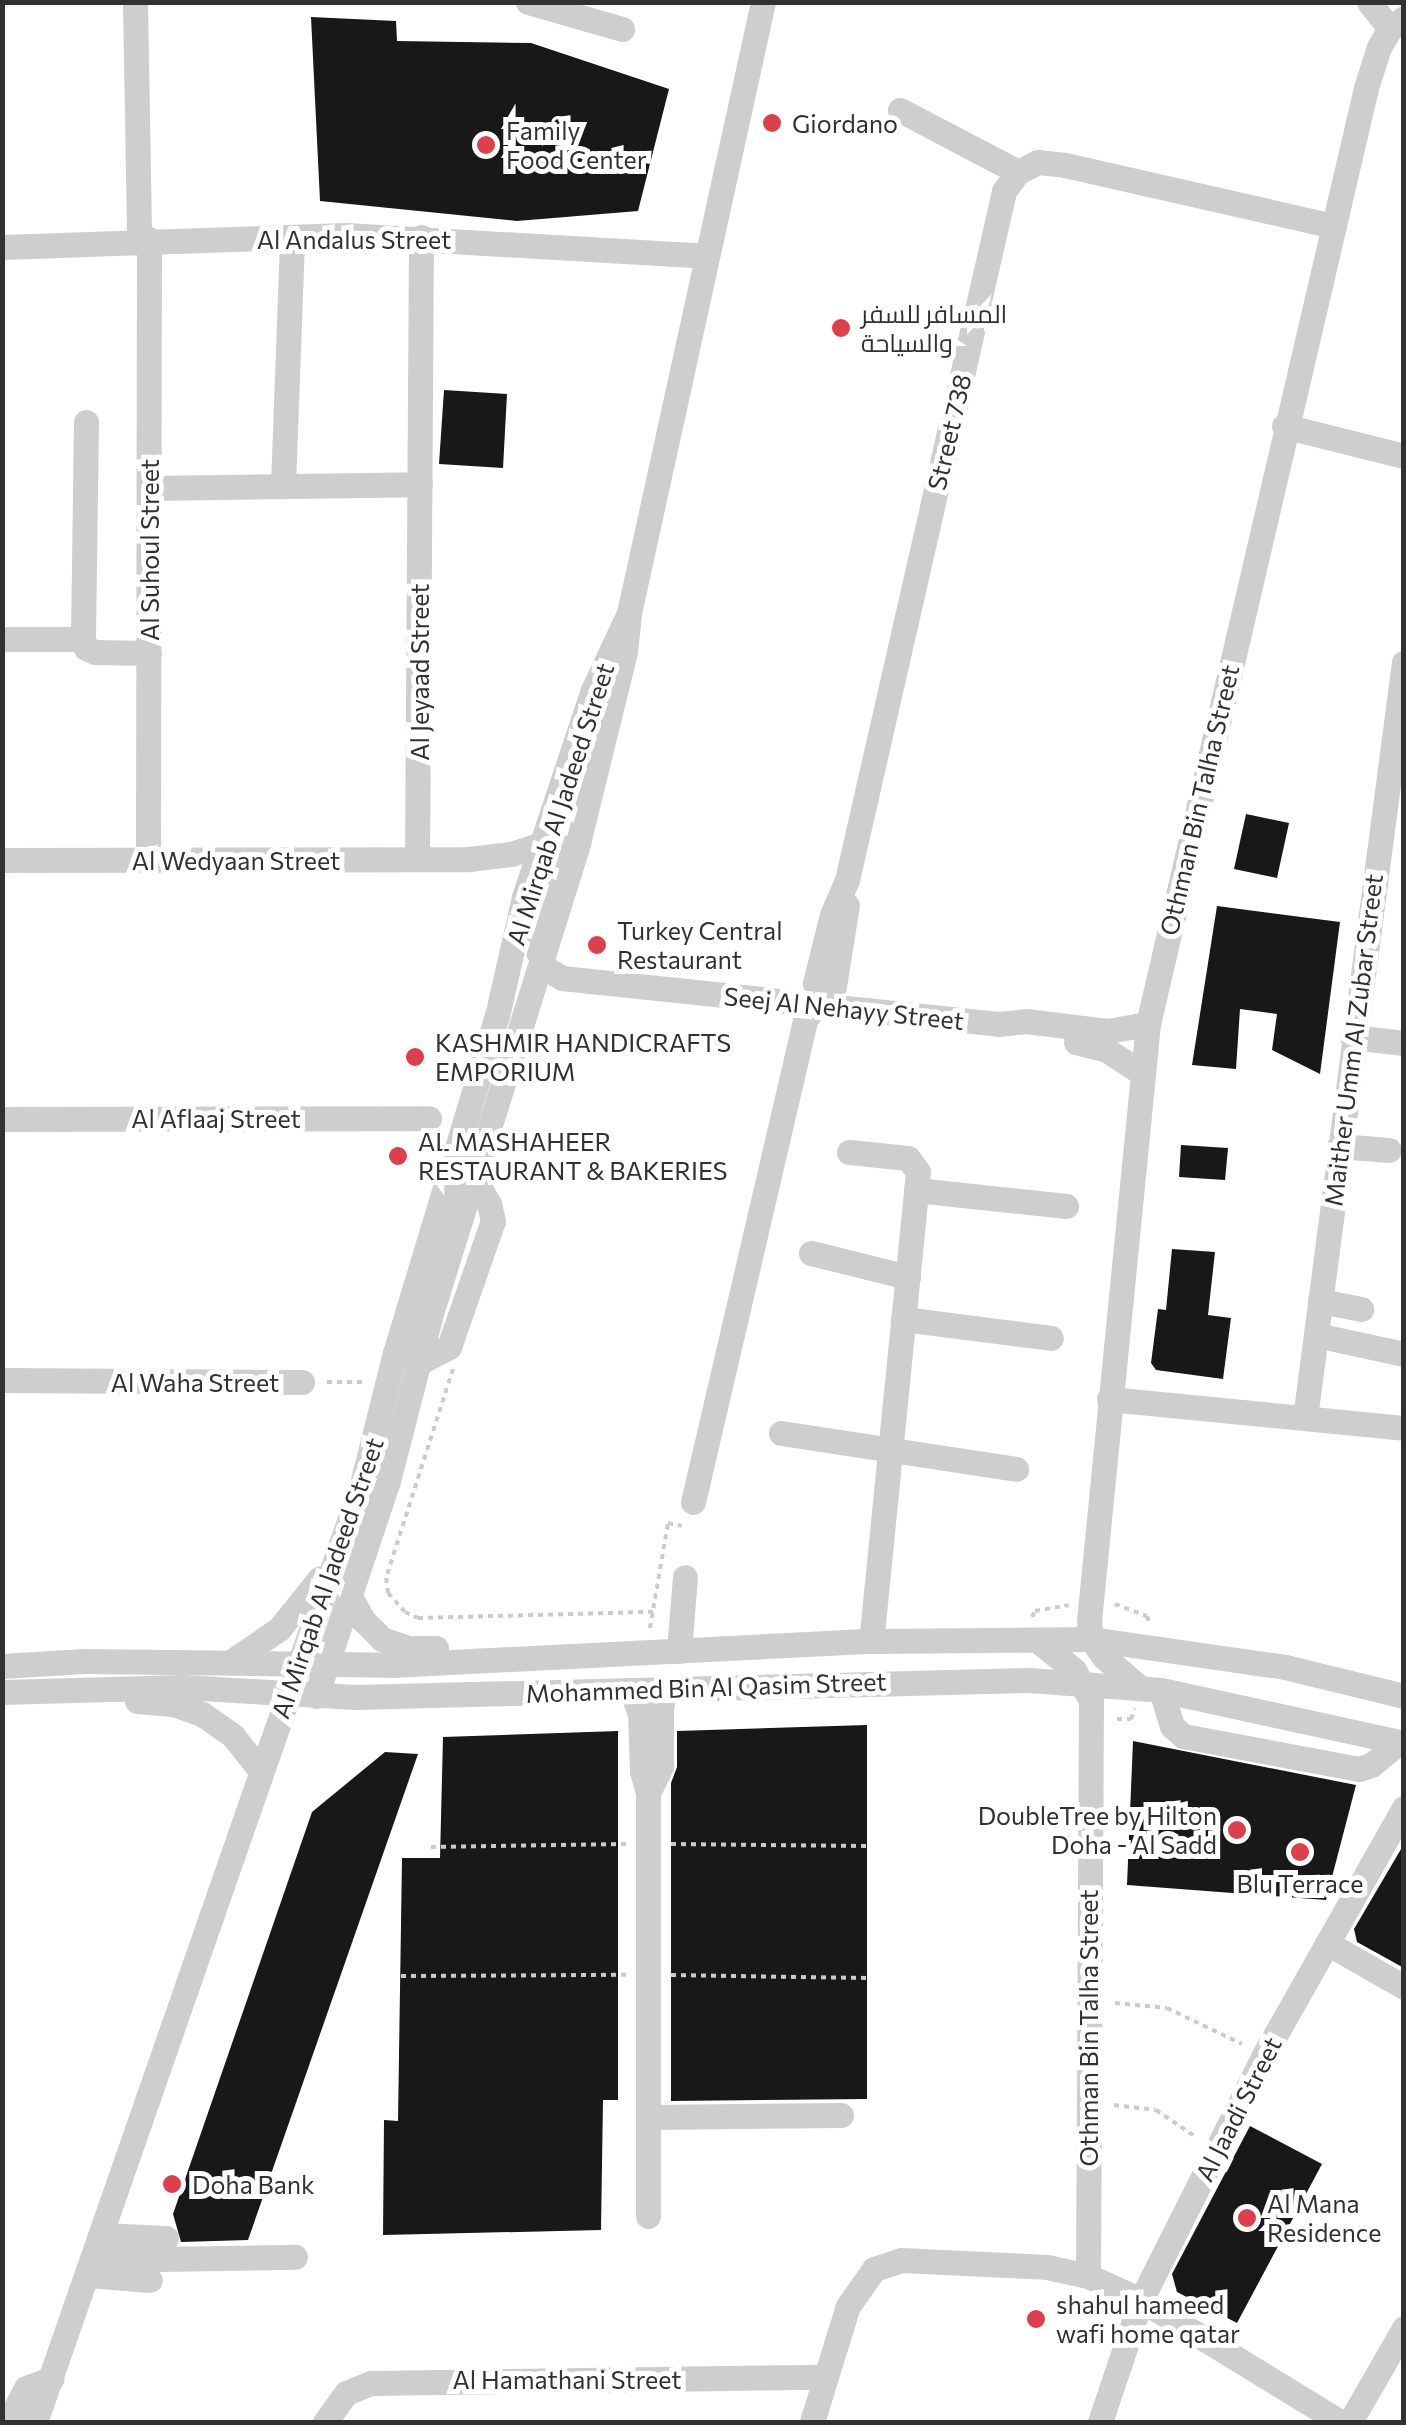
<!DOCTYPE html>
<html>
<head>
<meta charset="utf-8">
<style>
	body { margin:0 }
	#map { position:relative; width:1406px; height:2425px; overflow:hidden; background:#fff; font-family:Commissioner,Cairo,sans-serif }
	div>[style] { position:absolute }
	.building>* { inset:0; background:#181818 }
	.path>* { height:4px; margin-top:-2px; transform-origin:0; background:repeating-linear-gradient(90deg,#cbcbcb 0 5px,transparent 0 10px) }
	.minor>* { height:25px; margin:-12.5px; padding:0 12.5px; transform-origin:12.5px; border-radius:12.5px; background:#cecece }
	.dots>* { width:28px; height:28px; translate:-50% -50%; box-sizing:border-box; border:5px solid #fff; border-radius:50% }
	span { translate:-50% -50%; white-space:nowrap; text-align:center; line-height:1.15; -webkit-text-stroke:10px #fff; paint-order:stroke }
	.poi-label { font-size:25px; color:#313131 }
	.left { translate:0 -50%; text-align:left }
	.right { translate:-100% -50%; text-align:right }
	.street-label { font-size:25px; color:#313131 }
	.frame { position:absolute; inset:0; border:5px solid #313131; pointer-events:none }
</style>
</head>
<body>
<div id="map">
	<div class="building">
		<div style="clip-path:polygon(311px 17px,396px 21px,397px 41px,531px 43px,669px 89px,638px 211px,517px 221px,320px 201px)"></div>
		<div style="clip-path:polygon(444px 390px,507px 394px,503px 468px,439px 464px)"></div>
		<div style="clip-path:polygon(1246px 814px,1289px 823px,1277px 878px,1234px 869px)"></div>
		<div style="clip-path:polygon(1217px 906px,1340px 922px,1320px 1074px,1272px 1050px,1277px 1014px,1240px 1009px,1236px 1069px,1192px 1065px)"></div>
		<div style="clip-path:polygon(1181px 1145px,1228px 1148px,1225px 1180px,1179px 1177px)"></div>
		<div style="clip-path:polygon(1172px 1249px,1215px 1252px,1208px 1315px,1231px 1318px,1223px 1379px,1156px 1370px,1151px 1363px,1158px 1309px,1166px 1310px)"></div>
		<div style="clip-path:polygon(867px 1725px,867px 2099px,671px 2101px,671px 1783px,677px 1767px,677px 1731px)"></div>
		<div style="clip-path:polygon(618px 1731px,618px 2100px,603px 2100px,601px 2230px,383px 2235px,384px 2120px,398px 2121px,402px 1858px,440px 1858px,443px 1737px)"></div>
		<div style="clip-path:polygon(1133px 1741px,1356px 1785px,1326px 1900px,1127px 1885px)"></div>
		<div style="clip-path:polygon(385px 1752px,418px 1754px,248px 2240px,181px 2242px,173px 2214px,312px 1812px)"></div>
		<div style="clip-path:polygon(1404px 1844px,1404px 1968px,1357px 1942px,1354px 1929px)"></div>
		<div style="clip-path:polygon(1250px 2126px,1322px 2164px,1237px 2323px,1177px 2292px,1172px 2274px)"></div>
	</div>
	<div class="path">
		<div style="left:453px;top:1369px;width:219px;rotate:107.8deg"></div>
		<div style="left:386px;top:1578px;width:15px;rotate:82deg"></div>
		<div style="left:388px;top:1593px;width:25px;rotate:48deg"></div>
		<div style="left:405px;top:1612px;width:14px;rotate:25deg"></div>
		<div style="left:418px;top:1618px;width:235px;rotate:-1.5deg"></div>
		<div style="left:327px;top:1382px;width:35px"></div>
		<div style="left:1115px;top:1604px;width:34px;rotate:21deg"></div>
		<div style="left:1147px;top:1616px;width:9px;rotate:72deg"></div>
		<div style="left:1032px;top:1617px;width:7px;rotate:-63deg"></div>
		<div style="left:1035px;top:1611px;width:34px;rotate:-10deg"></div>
		<div style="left:650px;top:1628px;width:107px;rotate:-80.3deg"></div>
		<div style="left:668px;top:1523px;width:14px;rotate:12deg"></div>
		<div style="left:1117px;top:1719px;width:14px"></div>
		<div style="left:1131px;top:1719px;width:11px;rotate:-68deg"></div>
		<div style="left:671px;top:1844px;width:196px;rotate:0.6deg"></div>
		<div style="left:431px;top:1847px;width:195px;rotate:-0.9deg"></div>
		<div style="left:671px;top:1975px;width:198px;rotate:0.9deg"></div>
		<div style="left:401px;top:1976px;width:226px;rotate:-0.3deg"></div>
		<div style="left:1115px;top:2003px;width:52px;rotate:5.5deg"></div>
		<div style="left:1167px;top:2008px;width:83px;rotate:25.6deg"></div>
		<div style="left:1114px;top:2105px;width:42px;rotate:6.8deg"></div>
		<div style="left:1156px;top:2110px;width:48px;rotate:34deg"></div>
	</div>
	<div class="minor">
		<div style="left:135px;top:2px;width:237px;rotate:89deg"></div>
		<div style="left:528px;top:2px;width:98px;rotate:16deg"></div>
		<div style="left:1369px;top:2px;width:34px;rotate:52deg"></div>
		<div style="left:900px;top:110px;width:133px;rotate:27.7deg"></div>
		<div style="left:2px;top:247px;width:344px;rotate:-2deg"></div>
		<div style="left:346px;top:235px;width:360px;rotate:3.3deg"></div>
		<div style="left:86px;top:422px;width:217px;rotate:90.8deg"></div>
		<div style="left:83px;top:639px;width:9px;rotate:72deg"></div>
		<div style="left:86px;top:648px;width:10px;rotate:24deg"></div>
		<div style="left:95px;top:652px;width:54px;rotate:1.1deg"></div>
		<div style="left:1284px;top:426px;width:124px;rotate:14deg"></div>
		<div style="left:283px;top:486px;width:249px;rotate:-87.9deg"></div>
		<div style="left:149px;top:488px;width:271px;rotate:-0.8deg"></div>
		<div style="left:7px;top:639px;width:76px"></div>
		<div style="left:417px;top:859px;width:622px;rotate:-89.63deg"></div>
		<div style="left:2px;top:860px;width:467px;rotate:-0.1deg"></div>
		<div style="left:469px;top:859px;width:42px;rotate:-6.8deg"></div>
		<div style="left:511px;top:854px;width:32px;rotate:-18deg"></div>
		<div style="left:148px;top:860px;width:621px;rotate:-89.91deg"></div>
		<div style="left:538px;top:952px;width:37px;rotate:-90deg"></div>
		<div style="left:538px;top:915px;width:73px;rotate:-74.1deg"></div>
		<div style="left:542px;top:966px;width:23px;rotate:31deg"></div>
		<div style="left:562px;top:978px;width:439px;rotate:6deg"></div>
		<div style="left:999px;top:1024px;width:27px;rotate:-6deg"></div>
		<div style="left:1026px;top:1021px;width:82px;rotate:7deg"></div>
		<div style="left:1107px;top:1031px;width:42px;rotate:-9.7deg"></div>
		<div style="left:830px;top:1007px;width:28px;rotate:-122deg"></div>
		<div style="left:815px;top:983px;width:70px;rotate:-76deg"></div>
		<div style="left:832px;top:915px;width:38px;rotate:-67deg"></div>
		<div style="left:847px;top:880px;width:707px;rotate:-77.16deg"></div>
		<div style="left:1004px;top:191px;width:24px;rotate:-54deg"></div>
		<div style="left:1018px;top:172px;width:22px;rotate:-27deg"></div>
		<div style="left:1038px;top:162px;width:27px;rotate:6deg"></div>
		<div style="left:1065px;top:165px;width:276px;rotate:12.8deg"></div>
		<div style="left:1352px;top:1037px;width:52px;rotate:6.6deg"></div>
		<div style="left:1076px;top:1042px;width:30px;rotate:14deg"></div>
		<div style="left:1105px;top:1049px;width:44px;rotate:33deg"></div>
		<div style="left:2px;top:1119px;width:427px;rotate:-0.1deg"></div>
		<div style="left:1339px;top:1146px;width:50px;rotate:4.6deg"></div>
		<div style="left:849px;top:1152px;width:59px;rotate:5.8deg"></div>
		<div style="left:908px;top:1158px;width:17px;rotate:54deg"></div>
		<div style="left:918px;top:1172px;width:471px;rotate:95.7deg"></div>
		<div style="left:916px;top:1190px;width:151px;rotate:6.1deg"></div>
		<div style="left:811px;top:1253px;width:100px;rotate:13.9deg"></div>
		<div style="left:1320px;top:1301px;width:42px;rotate:11deg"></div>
		<div style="left:903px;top:1319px;width:149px;rotate:7.3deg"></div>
		<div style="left:1316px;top:1335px;width:90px;rotate:12.2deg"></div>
		<div style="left:416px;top:1364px;width:37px;rotate:-27deg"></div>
		<div style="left:449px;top:1347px;width:133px;rotate:-70.8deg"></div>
		<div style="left:493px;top:1221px;width:17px;rotate:-103deg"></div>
		<div style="left:489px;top:1204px;width:30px;rotate:-120deg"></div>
		<div style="left:2px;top:1380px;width:300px;rotate:0.4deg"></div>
		<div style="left:1109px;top:1399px;width:296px;rotate:5.6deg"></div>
		<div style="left:1305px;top:1418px;width:762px;rotate:-82.54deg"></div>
		<div style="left:781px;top:1433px;width:238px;rotate:8.7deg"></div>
		<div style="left:693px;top:1502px;width:496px;rotate:-76.9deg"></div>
		<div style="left:805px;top:1019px;width:44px;rotate:-48.7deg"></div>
		<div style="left:834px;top:986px;width:82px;rotate:-80.9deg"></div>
		<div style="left:349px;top:1594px;width:30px;rotate:62deg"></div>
		<div style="left:363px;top:1620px;width:27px;rotate:45deg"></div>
		<div style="left:382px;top:1639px;width:28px;rotate:19deg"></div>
		<div style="left:408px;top:1648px;width:28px"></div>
		<div style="left:1037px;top:1640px;width:48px;rotate:39deg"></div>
		<div style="left:1074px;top:1670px;width:35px;rotate:61deg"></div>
		<div style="left:1091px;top:1701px;width:575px;rotate:90.3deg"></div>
		<div style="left:679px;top:1651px;width:74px;rotate:-85.4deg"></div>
		<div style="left:232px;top:1661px;width:57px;rotate:-34.2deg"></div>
		<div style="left:279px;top:1629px;width:65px;rotate:-51.2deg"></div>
		<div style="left:2px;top:1666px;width:82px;rotate:-3.5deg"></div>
		<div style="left:84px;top:1661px;width:308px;rotate:0.7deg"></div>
		<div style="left:392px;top:1665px;width:480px;rotate:-2.9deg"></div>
		<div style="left:871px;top:1641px;width:220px;rotate:-0.5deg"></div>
		<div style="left:1091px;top:1639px;width:196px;rotate:8.2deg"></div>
		<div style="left:1285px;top:1667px;width:122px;rotate:13.7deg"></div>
		<div style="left:1139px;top:1687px;width:46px;rotate:-139.4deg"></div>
		<div style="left:1104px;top:1657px;width:22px;rotate:-126deg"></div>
		<div style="left:1091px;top:1639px;width:18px;rotate:-96deg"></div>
		<div style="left:1089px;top:1621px;width:600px;rotate:-84.36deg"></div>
		<div style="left:1148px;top:1024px;width:961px;rotate:-76.89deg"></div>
		<div style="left:1366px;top:88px;width:43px;rotate:-72.4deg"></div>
		<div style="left:1379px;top:47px;width:21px;rotate:-59deg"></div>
		<div style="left:1390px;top:29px;width:18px;rotate:-38deg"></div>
		<div style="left:631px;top:1690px;width:25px;rotate:69deg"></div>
		<div style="left:640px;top:1713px;width:58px;rotate:88deg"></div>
		<div style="left:642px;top:1771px;width:23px;rotate:75deg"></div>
		<div style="left:648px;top:1793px;width:423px;rotate:90deg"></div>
		<div style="left:1161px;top:1690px;width:38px;rotate:73deg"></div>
		<div style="left:1172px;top:1726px;width:15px;rotate:42deg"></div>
		<div style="left:1183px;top:1736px;width:179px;rotate:10.6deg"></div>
		<div style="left:1359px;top:1769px;width:13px;rotate:-18deg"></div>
		<div style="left:1371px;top:1765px;width:36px;rotate:-39deg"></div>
		<div style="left:2px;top:1692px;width:180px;rotate:-1.6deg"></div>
		<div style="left:182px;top:1687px;width:174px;rotate:3.3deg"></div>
		<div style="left:356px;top:1697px;width:673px;rotate:-1.45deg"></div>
		<div style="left:1029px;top:1680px;width:132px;rotate:4.3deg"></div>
		<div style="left:1161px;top:1690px;width:249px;rotate:12.3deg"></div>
		<div style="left:316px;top:1696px;width:227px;rotate:-71.5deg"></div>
		<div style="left:388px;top:1481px;width:177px;rotate:-75.6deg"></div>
		<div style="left:432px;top:1310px;width:489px;rotate:-72.6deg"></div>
		<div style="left:578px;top:843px;width:197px;rotate:-76.2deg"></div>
		<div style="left:625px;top:652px;width:39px;rotate:-84deg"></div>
		<div style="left:629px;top:613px;width:626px;rotate:-77.63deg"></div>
		<div style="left:137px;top:1701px;width:36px;rotate:5deg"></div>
		<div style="left:173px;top:1704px;width:31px;rotate:19deg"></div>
		<div style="left:202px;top:1714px;width:38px;rotate:35deg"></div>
		<div style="left:233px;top:1736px;width:45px;rotate:51.3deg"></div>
		<div style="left:648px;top:1793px;width:30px;rotate:-64deg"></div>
		<div style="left:661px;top:1766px;width:60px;rotate:-90deg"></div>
		<div style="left:661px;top:1706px;width:19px;rotate:-72deg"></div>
		<div style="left:1327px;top:1943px;width:89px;rotate:29.7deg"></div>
		<div style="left:648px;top:2117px;width:193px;rotate:-0.6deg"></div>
		<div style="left:102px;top:2235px;width:64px;rotate:2.7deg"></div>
		<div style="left:93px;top:2260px;width:202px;rotate:-0.9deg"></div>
		<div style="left:88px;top:2275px;width:62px;rotate:4.6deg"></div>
		<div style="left:8px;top:2422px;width:38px;rotate:-62deg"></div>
		<div style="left:26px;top:2388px;width:27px;rotate:-20deg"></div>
		<div style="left:35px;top:2422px;width:993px;rotate:-70.78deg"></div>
		<div style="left:362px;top:1484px;width:135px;rotate:-75.9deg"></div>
		<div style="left:395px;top:1353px;width:352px;rotate:-73.2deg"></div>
		<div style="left:497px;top:1016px;width:122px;rotate:-77.2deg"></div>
		<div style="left:524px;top:897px;width:218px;rotate:-71.6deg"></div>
		<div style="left:593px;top:690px;width:85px;rotate:-64.9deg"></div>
		<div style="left:325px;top:2422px;width:36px;rotate:-54deg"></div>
		<div style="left:346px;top:2393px;width:27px;rotate:-22deg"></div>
		<div style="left:371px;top:2383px;width:455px;rotate:-0.8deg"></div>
		<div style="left:812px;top:2422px;width:121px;rotate:-72.8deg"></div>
		<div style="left:848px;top:2306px;width:45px;rotate:-54.9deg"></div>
		<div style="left:874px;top:2269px;width:28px;rotate:-18deg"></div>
		<div style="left:901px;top:2260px;width:146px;rotate:2.7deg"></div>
		<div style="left:1047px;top:2267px;width:42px;rotate:12.4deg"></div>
		<div style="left:1088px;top:2276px;width:58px;rotate:24.4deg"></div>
		<div style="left:1141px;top:2300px;width:233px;rotate:31.5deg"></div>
		<div style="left:1100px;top:2422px;width:129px;rotate:-71.4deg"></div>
		<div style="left:1141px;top:2300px;width:274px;rotate:-63.3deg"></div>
		<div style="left:1264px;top:2055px;width:284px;rotate:-60.5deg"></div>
		<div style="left:1350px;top:2422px;width:108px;rotate:-60.1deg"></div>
	</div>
	<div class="dots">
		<div style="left:772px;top:123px;background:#dd3f4b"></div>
		<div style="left:486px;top:145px;background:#dd3f4b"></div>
		<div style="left:841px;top:328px;background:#dd3f4b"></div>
		<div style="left:597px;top:945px;background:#dd3f4b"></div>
		<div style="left:415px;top:1057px;background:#dd3f4b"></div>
		<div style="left:398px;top:1156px;background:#dd3f4b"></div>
		<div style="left:1237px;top:1830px;background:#dd3f4b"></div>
		<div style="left:1300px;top:1852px;background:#dd3f4b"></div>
		<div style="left:172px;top:2184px;background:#dd3f4b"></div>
		<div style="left:1247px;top:2218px;background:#dd3f4b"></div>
		<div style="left:1036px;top:2319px;background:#dd3f4b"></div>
	</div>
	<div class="poi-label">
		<span class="left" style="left:792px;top:123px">Giordano</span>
		<span class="left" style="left:506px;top:145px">Family<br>Food Center</span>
		<span class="left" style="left:861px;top:328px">المسافر للسفر<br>والسياحة</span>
		<span class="left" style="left:617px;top:945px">Turkey Central<br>Restaurant</span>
		<span class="left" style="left:435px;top:1057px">KASHMIR HANDICRAFTS<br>EMPORIUM</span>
		<span class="left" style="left:418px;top:1156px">AL MASHAHEER<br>RESTAURANT &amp; BAKERIES</span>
		<span class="right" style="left:1217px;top:1830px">DoubleTree by Hilton<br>Doha - Al Sadd</span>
		<span style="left:1300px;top:1883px">Blu Terrace</span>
		<span class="left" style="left:192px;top:2184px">Doha Bank</span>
		<span class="left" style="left:1267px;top:2218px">Al Mana<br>Residence</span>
		<span class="left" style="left:1056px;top:2319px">shahul hameed<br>wafi home qatar</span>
	</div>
	<div class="street-label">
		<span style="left:354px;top:239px">Al Andalus Street</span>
		<span style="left:949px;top:432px;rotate:-77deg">Street 738</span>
		<span style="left:149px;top:550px;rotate:-90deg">Al Suhoul Street</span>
		<span style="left:419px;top:672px;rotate:-90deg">Al Jeyaad Street</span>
		<span style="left:1199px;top:800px;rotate:-77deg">Othman Bin Talha Street</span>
		<span style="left:560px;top:804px;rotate:-72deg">Al Mirqab Al Jadeed Street</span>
		<span style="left:236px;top:860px">Al Wedyaan Street</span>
		<span style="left:844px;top:1008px;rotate:6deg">Seej Al Nehayy Street</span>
		<span style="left:1353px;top:1040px;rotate:-83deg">Maither Umm Al Zubar Street</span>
		<span style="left:216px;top:1118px">Al Aflaaj Street</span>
		<span style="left:195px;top:1382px">Al Waha Street</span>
		<span style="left:327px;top:1578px;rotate:-71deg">Al Mirqab Al Jadeed Street</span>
		<span style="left:706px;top:1687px;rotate:-2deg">Mohammed Bin Al Qasim Street</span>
		<span style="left:1088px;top:2028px;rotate:-90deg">Othman Bin Talha Street</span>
		<span style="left:1238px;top:2109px;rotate:-63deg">Al Jaadi Street</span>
		<span style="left:567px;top:2379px">Al Hamathani Street</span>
	</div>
	<div class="frame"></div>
</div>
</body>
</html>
